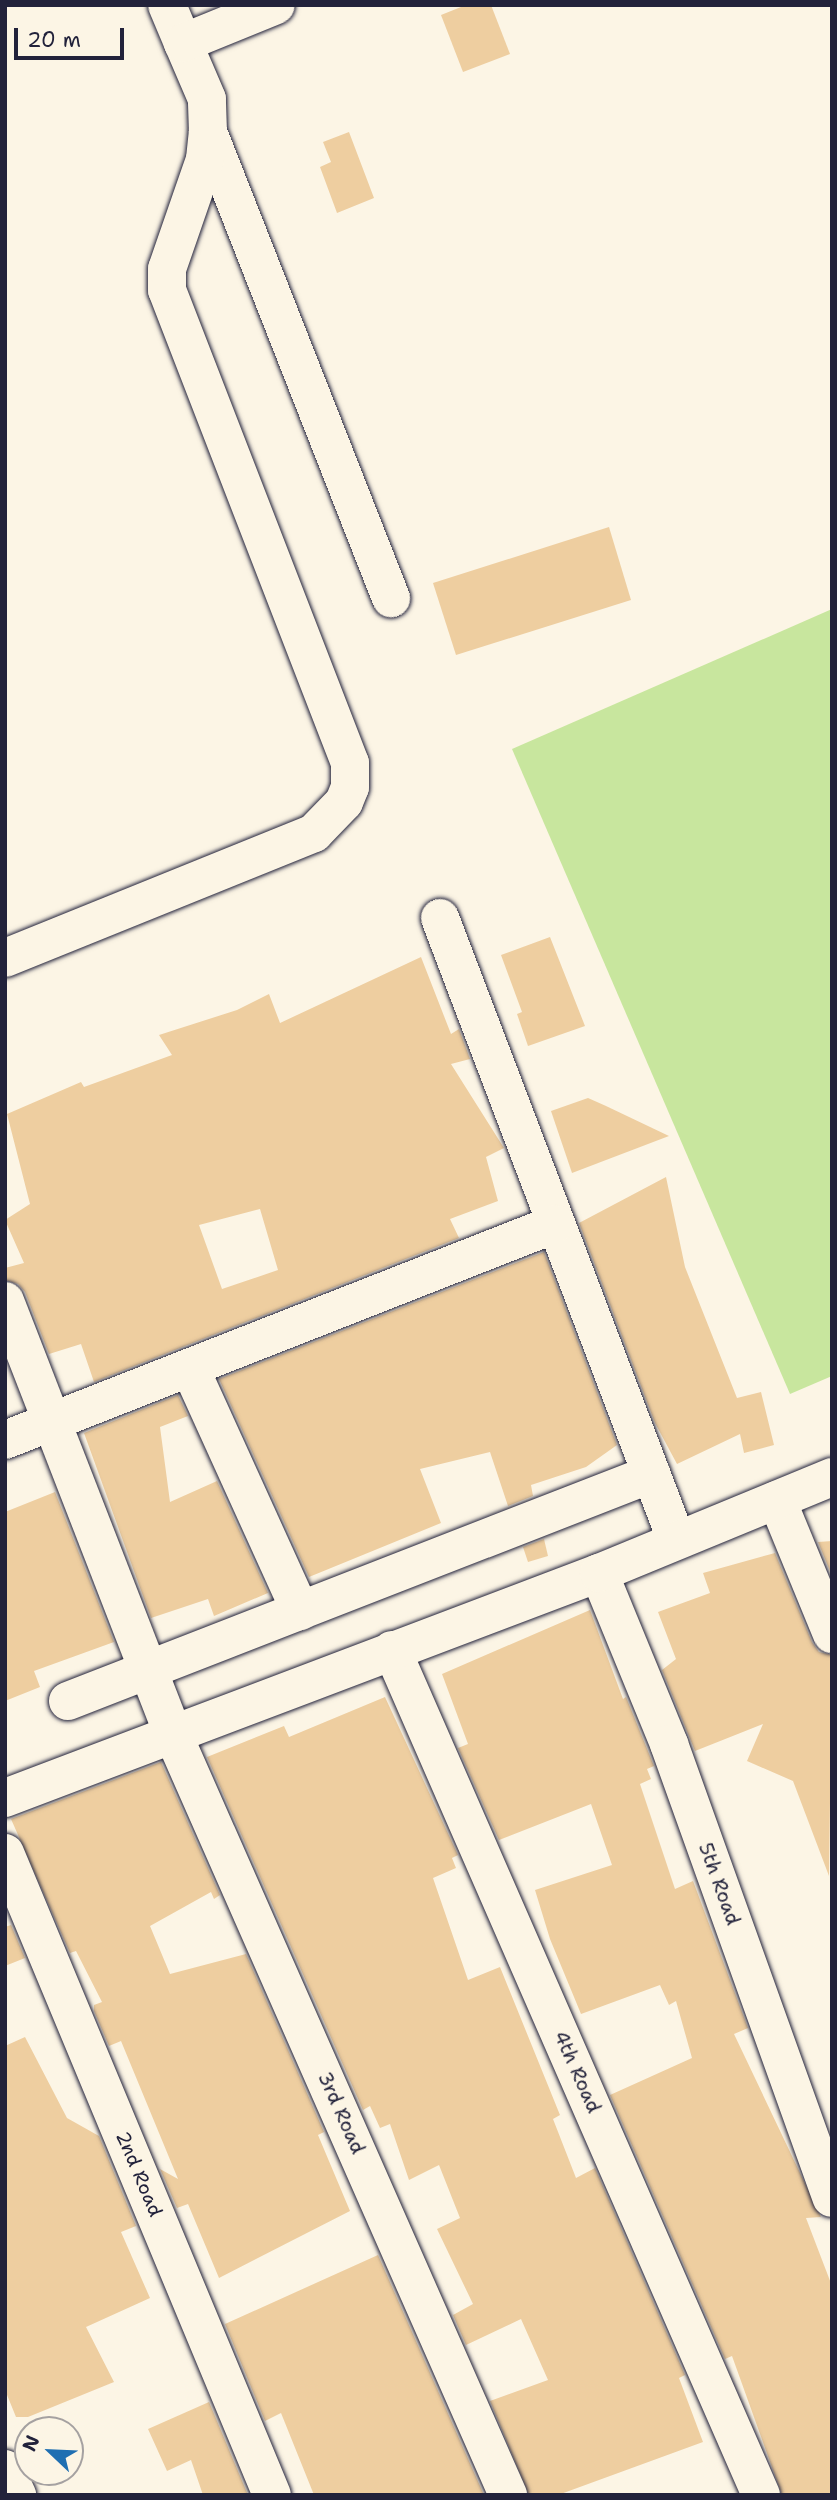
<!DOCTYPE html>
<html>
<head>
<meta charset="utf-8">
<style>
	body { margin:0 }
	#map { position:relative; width:837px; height:2500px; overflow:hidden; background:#fcf5e5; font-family:"Shantell Sans",sans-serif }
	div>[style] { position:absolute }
	.green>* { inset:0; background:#c8e69e }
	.building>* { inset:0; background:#eecea0 }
	.roads { filter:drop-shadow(0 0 2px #22223b) drop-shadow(0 0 2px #22223b) }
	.minor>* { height:38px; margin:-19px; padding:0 19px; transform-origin:19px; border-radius:19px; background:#fcf5e5 }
	.secondary>* { height:38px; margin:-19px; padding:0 19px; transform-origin:19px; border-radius:19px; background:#fcf5e5 }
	span { translate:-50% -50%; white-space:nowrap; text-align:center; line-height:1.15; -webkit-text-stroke:5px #fcf5e5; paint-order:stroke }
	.street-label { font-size:19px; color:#22223b }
	.frame { position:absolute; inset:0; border:7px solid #22223b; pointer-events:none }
	.north { position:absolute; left:14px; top:2416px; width:70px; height:70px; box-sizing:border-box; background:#fcf5e5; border:2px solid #a5a1a1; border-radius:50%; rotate:293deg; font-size:19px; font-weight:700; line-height:28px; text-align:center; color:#22223b }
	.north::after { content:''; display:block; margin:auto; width:24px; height:32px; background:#1f6fb2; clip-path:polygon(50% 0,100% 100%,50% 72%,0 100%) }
	.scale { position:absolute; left:14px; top:28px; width:110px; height:32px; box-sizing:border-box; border:4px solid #22223b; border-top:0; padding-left:9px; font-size:21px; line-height:24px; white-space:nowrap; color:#22223b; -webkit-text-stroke:5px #fcf5e5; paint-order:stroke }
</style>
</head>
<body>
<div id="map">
	<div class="green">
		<div style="clip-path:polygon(832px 609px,832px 1376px,790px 1394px,512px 749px)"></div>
	</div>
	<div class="building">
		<div style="clip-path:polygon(466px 5px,491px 5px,510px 54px,463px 72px,441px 15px)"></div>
		<div style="clip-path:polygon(349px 132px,374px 198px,337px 213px,320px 167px,331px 162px,323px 142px)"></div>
		<div style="clip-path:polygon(609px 527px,631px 600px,456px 655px,433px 583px)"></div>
		<div style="clip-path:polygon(550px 937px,585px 1026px,528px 1046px,517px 1014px,522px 1012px,501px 955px)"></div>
		<div style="clip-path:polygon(evenodd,421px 957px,451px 1034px,459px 1029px,470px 1059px,451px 1064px,504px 1148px,486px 1157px,498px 1201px,450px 1219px,459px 1238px,94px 1382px,81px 1344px,49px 1354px,25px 1292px,18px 1284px,5px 1280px,5px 1268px,24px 1263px,5px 1220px,30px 1204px,7px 1114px,81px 1082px,84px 1087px,172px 1055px,159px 1035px,237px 1010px,269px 994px,280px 1023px,421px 957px,260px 1209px,278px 1270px,222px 1289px,199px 1225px,260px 1209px)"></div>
		<div style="clip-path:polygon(588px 1098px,606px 1106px,669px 1136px,572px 1173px,551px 1111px)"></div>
		<div style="clip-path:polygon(666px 1177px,685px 1267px,737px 1398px,761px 1392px,774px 1445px,744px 1453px,740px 1434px,677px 1464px,655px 1423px,579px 1223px)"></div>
		<div style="clip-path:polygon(544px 1252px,617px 1445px,586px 1467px,531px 1485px,533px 1496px,508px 1506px,490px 1452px,420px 1469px,441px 1523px,309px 1577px,219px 1379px)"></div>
		<div style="clip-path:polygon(178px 1395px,188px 1416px,160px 1427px,170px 1502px,217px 1481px,268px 1593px,214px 1616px,208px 1599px,151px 1618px,84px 1433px)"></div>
		<div style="clip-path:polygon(55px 1492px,114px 1642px,34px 1671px,40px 1687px,5px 1701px,5px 1512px)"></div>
		<div style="clip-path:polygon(544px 1539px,548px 1556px,528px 1562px,523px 1547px)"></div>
		<div style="clip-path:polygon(832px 1541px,832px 1576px,818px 1542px)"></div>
		<div style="clip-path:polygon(775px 1553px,812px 1642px,819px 1652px,832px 1655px,829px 1876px,793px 1781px,747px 1761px,763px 1724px,695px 1751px,662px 1670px,676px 1659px,658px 1612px,710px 1593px,703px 1573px)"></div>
		<div style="clip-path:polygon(590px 1610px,623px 1699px,626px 1697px,654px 1766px,647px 1769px,651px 1779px,640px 1784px,675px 1889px,693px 1881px,748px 2028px,734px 2034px,821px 2217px,806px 2218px,832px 2286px,832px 2495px,782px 2495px,732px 2356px,725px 2359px,610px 2095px,692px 2058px,676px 2001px,669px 2005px,660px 1985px,581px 2014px,550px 1939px,535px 1890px,612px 1865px,591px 1804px,499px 1840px,458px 1748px,468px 1744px,442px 1674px)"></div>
		<div style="clip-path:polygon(385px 1697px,458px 1855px,452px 1858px,456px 1868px,433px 1878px,468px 1980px,500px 1967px,560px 2115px,553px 2119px,576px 2178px,595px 2168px,685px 2375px,679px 2378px,703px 2442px,558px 2495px,529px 2495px,490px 2401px,548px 2380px,521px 2319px,466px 2345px,453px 2315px,473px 2304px,437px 2229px,460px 2218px,439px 2165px,409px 2180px,390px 2124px,380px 2128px,370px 2106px,363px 2110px,207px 1757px,284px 1726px,289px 1737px)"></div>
		<div style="clip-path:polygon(161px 1762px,220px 1895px,214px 1899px,211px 1892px,150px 1926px,170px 1974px,246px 1954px,324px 2132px,318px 2135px,350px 2211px,219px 2278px,188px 2204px,177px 2208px,160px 2169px,178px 2179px,121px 2041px,109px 2046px,94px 2011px,94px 2005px,102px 2002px,76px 1951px,70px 1953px,11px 1819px)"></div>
		<div style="clip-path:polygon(11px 1925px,25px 1958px,5px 1966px,5px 1927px)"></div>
		<div style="clip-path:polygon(25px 2037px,67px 2118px,99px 2136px,136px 2226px,121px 2232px,150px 2298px,86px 2327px,114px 2382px,28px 2417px,16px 2417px,5px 2390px,5px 2046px)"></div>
		<div style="clip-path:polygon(378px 2255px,484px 2495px,314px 2495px,281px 2413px,265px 2421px,225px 2324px)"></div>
		<div style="clip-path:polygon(209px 2402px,248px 2495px,203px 2495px,191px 2460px,167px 2471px,148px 2429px)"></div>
	</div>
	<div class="roads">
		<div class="minor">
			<div style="left:167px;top:5px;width:41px;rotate:67.2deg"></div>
			<div style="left:208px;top:132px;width:501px;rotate:68.56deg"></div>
			<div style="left:440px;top:918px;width:664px;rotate:69.19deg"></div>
			<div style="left:5px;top:958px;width:333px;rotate:-22deg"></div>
			<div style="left:314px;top:833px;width:43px;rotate:-45.9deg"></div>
			<div style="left:344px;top:802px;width:16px;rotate:-68deg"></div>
			<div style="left:350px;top:787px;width:24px;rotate:-90deg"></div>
			<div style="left:350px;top:763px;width:507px;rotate:-111.15deg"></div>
			<div style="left:167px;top:290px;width:21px;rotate:-90deg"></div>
			<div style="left:167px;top:269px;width:116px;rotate:-70.9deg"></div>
			<div style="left:205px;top:159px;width:27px;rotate:-84deg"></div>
			<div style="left:208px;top:132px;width:33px;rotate:-92deg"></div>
			<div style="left:207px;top:99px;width:61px;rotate:-113.2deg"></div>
			<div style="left:183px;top:43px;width:100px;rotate:-22.2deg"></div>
			<div style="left:5px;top:1301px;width:462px;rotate:68.8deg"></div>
			<div style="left:172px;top:1732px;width:834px;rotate:66.23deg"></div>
			<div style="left:190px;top:1368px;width:267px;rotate:65.6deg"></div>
			<div style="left:5px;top:1440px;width:591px;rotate:-21.44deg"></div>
			<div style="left:777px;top:1500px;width:145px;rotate:67.7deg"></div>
			<div style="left:599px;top:1573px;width:185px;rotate:67.7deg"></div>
			<div style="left:669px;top:1744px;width:482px;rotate:70.3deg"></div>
			<div style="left:392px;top:1650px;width:922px;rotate:66.41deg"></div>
			<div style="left:68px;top:1701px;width:626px;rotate:-21.27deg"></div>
			<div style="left:5px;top:1853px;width:695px;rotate:67.42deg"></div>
			<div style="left:5px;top:2469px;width:29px;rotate:65deg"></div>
		</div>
		<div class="secondary">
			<div style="left:5px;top:1798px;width:635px;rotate:-20.75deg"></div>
			<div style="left:599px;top:1573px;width:252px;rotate:-22.4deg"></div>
		</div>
	</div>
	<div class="street-label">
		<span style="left:719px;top:1884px;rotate:70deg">5th Road</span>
		<span style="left:577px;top:2072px;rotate:66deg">4th Road</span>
		<span style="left:341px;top:2113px;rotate:66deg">3rd Road</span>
		<span style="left:139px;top:2174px;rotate:67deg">2nd Road</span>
	</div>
	<div class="frame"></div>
	<div class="north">N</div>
	<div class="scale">20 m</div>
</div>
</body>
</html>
